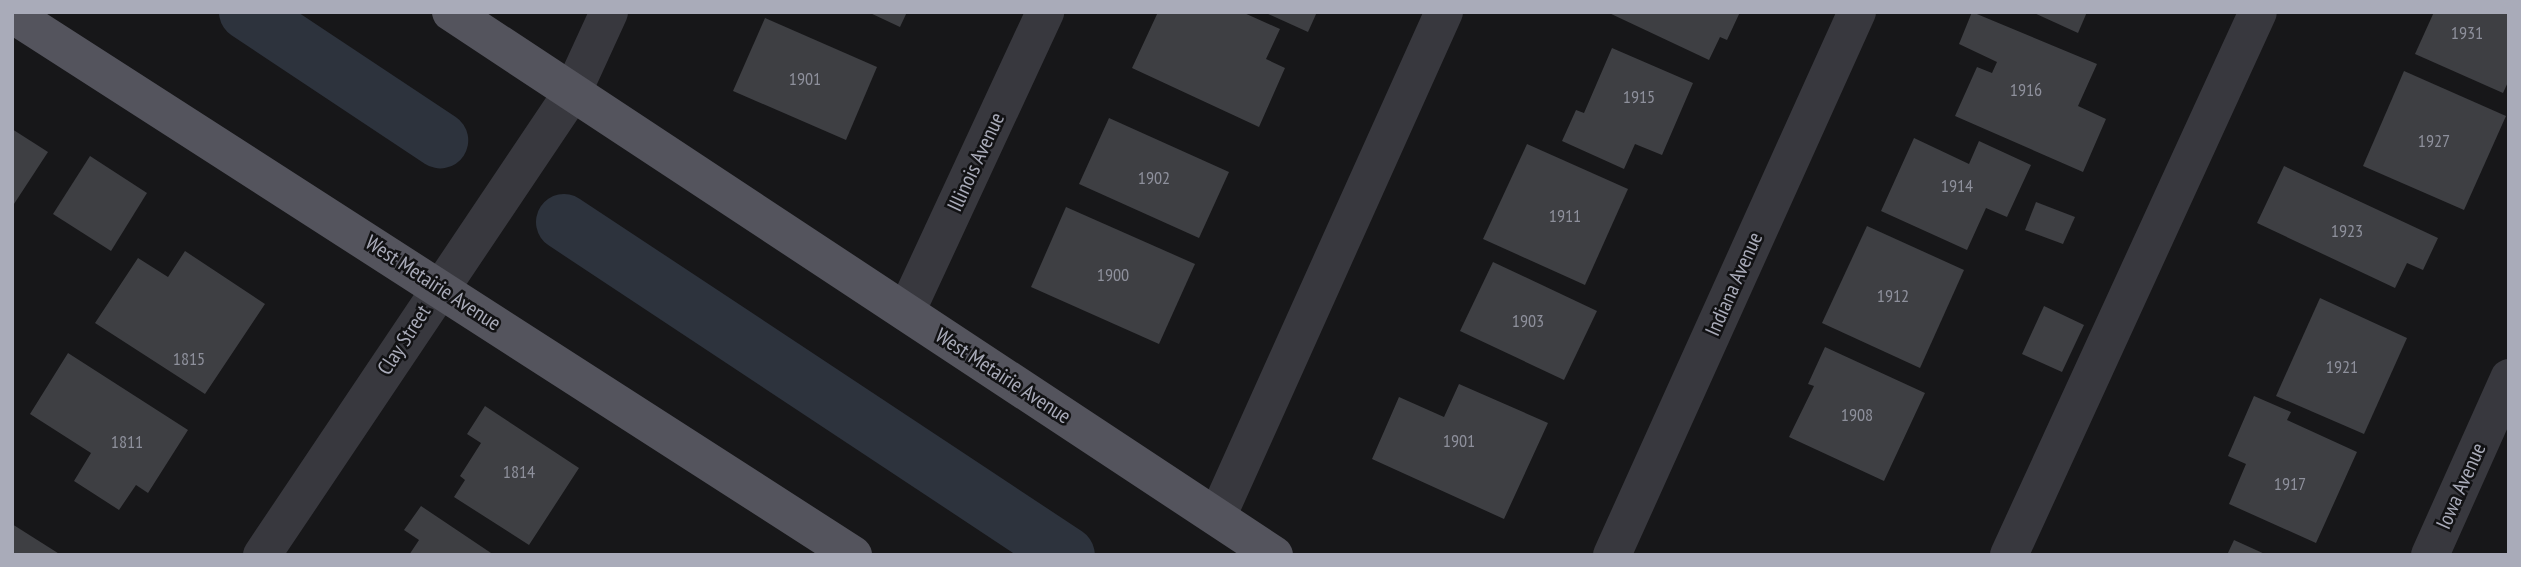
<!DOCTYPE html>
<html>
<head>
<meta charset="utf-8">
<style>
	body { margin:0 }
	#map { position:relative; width:2521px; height:567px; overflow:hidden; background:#171719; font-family:"PT Sans Narrow",sans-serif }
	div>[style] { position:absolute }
	.canal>* { height:56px; margin:-28px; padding:0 28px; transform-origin:28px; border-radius:28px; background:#2d333d }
	.building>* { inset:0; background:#3e3f43 }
	.minor>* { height:38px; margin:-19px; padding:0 19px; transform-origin:19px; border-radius:19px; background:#38383e }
	.major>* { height:38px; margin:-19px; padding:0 19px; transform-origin:19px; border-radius:19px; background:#54545d }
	span { translate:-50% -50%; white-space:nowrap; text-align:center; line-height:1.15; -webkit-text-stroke:5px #121214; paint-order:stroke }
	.number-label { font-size:18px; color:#8e909c }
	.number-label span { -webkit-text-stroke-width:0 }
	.street-label { font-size:21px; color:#a9abb9 }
	.frame { position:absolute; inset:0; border:14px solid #a9abb9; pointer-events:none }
</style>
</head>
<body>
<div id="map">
	<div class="canal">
		<div style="left:247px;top:12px;width:232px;rotate:33.6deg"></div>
		<div style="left:564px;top:222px;width:603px;rotate:33.51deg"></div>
	</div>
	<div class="building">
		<div style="clip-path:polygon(868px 12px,907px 12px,900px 27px)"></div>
		<div style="clip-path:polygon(1158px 12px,1242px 12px,1280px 29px,1266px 59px,1285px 68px,1259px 127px,1132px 68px)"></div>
		<div style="clip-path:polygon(1264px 12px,1317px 12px,1308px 32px)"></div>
		<div style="clip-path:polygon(1607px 12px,1740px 12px,1727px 40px,1720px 37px,1709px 60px)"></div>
		<div style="clip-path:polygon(1972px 12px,2097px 64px,2078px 106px,2106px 119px,2083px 172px,1955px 116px,1977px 67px,1992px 73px,1997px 62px,1959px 44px)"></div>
		<div style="clip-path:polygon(2032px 12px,2087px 12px,2078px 33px)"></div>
		<div style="clip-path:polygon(2434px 12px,2509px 12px,2509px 80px,2503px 93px,2415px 54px)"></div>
		<div style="clip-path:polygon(765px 18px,877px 67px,846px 140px,733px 91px)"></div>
		<div style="clip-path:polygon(1612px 48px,1693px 83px,1662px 155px,1635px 144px,1624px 169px,1562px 141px,1576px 110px,1584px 113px)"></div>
		<div style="clip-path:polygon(2404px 71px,2506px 116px,2464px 210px,2363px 166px)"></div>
		<div style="clip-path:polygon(1109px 118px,1229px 172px,1199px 238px,1079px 184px)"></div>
		<div style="clip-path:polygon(12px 129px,48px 152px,12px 207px)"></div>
		<div style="clip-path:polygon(1914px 138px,1969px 164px,1979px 141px,2031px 165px,2007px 217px,1986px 208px,1967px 250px,1881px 211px)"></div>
		<div style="clip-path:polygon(1527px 144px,1628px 189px,1585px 285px,1483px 239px)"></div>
		<div style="clip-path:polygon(90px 156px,147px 193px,111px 251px,53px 214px)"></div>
		<div style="clip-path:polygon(2284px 166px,2438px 238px,2423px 270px,2407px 263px,2395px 288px,2257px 223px)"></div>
		<div style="clip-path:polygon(2036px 202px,2075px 217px,2063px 244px,2025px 230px)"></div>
		<div style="clip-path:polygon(1066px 207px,1195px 264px,1159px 344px,1031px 287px)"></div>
		<div style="clip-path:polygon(1867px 226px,1964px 270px,1920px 368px,1822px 323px)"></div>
		<div style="clip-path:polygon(185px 251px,265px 304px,205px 394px,95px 323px,138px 258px,168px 277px)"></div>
		<div style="clip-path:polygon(1493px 262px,1597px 311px,1564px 380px,1460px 331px)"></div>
		<div style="clip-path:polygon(2320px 298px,2407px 338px,2364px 434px,2276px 396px)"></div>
		<div style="clip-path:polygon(2044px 306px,2084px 325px,2062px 372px,2022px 354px)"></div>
		<div style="clip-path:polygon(1825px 347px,1925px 393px,1884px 481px,1789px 437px,1814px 386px,1808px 384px)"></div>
		<div style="clip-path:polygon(68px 353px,188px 430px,148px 493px,136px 485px,119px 510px,74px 481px,91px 453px,30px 414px)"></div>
		<div style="clip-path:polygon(1459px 384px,1548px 423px,1504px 519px,1372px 459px,1399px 397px,1444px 417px)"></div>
		<div style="clip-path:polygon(2254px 396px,2291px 412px,2287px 420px,2357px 452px,2316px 543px,2229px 504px,2246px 464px,2228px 456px)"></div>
		<div style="clip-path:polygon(485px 406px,579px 468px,529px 545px,454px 497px,465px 480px,460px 476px,481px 443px,467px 434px)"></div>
		<div style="clip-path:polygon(421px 506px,494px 555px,409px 555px,419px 540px,404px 530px)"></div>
		<div style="clip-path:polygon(12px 524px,61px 555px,12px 555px)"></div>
		<div style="clip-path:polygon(2234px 540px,2267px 555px,2227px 555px)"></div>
	</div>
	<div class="minor">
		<div style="left:906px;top:312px;width:331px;rotate:-65.1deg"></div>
		<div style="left:1217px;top:517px;width:554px;rotate:-65.8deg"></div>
		<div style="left:262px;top:555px;width:556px;rotate:-56.14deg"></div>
		<div style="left:572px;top:93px;width:89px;rotate:-65.4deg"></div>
		<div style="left:1612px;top:555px;width:596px;rotate:-65.72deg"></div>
		<div style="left:2009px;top:555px;width:597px;rotate:-65.37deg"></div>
		<div style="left:2430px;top:555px;width:194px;rotate:-65.9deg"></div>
	</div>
	<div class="major">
		<div style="left:451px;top:12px;width:986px;rotate:33.42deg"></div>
		<div style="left:12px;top:14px;width:1000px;rotate:32.75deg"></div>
	</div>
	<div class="number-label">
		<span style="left:2467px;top:33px">1931</span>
		<span style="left:805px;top:79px">1901</span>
		<span style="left:2026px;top:90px">1916</span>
		<span style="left:1639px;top:97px">1915</span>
		<span style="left:2434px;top:141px">1927</span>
		<span style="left:1154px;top:178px">1902</span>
		<span style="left:1957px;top:186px">1914</span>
		<span style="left:1565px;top:216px">1911</span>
		<span style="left:2347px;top:231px">1923</span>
		<span style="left:1113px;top:275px">1900</span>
		<span style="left:1893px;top:296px">1912</span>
		<span style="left:1528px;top:321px">1903</span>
		<span style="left:189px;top:359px">1815</span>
		<span style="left:2342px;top:367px">1921</span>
		<span style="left:1857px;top:415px">1908</span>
		<span style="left:1459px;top:441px">1901</span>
		<span style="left:127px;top:442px">1811</span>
		<span style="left:519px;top:472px">1814</span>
		<span style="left:2290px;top:484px">1917</span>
	</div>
	<div class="street-label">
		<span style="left:976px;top:162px;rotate:-65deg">Illinois Avenue</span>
		<span style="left:433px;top:283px;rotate:33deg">West Metairie Avenue</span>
		<span style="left:1734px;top:284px;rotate:-66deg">Indiana Avenue</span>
		<span style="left:404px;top:340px;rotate:-57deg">Clay Street</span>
		<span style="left:1003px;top:376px;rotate:33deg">West Metairie Avenue</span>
		<span style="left:2461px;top:486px;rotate:-66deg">Iowa Avenue</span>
	</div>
	<div class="frame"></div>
</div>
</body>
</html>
